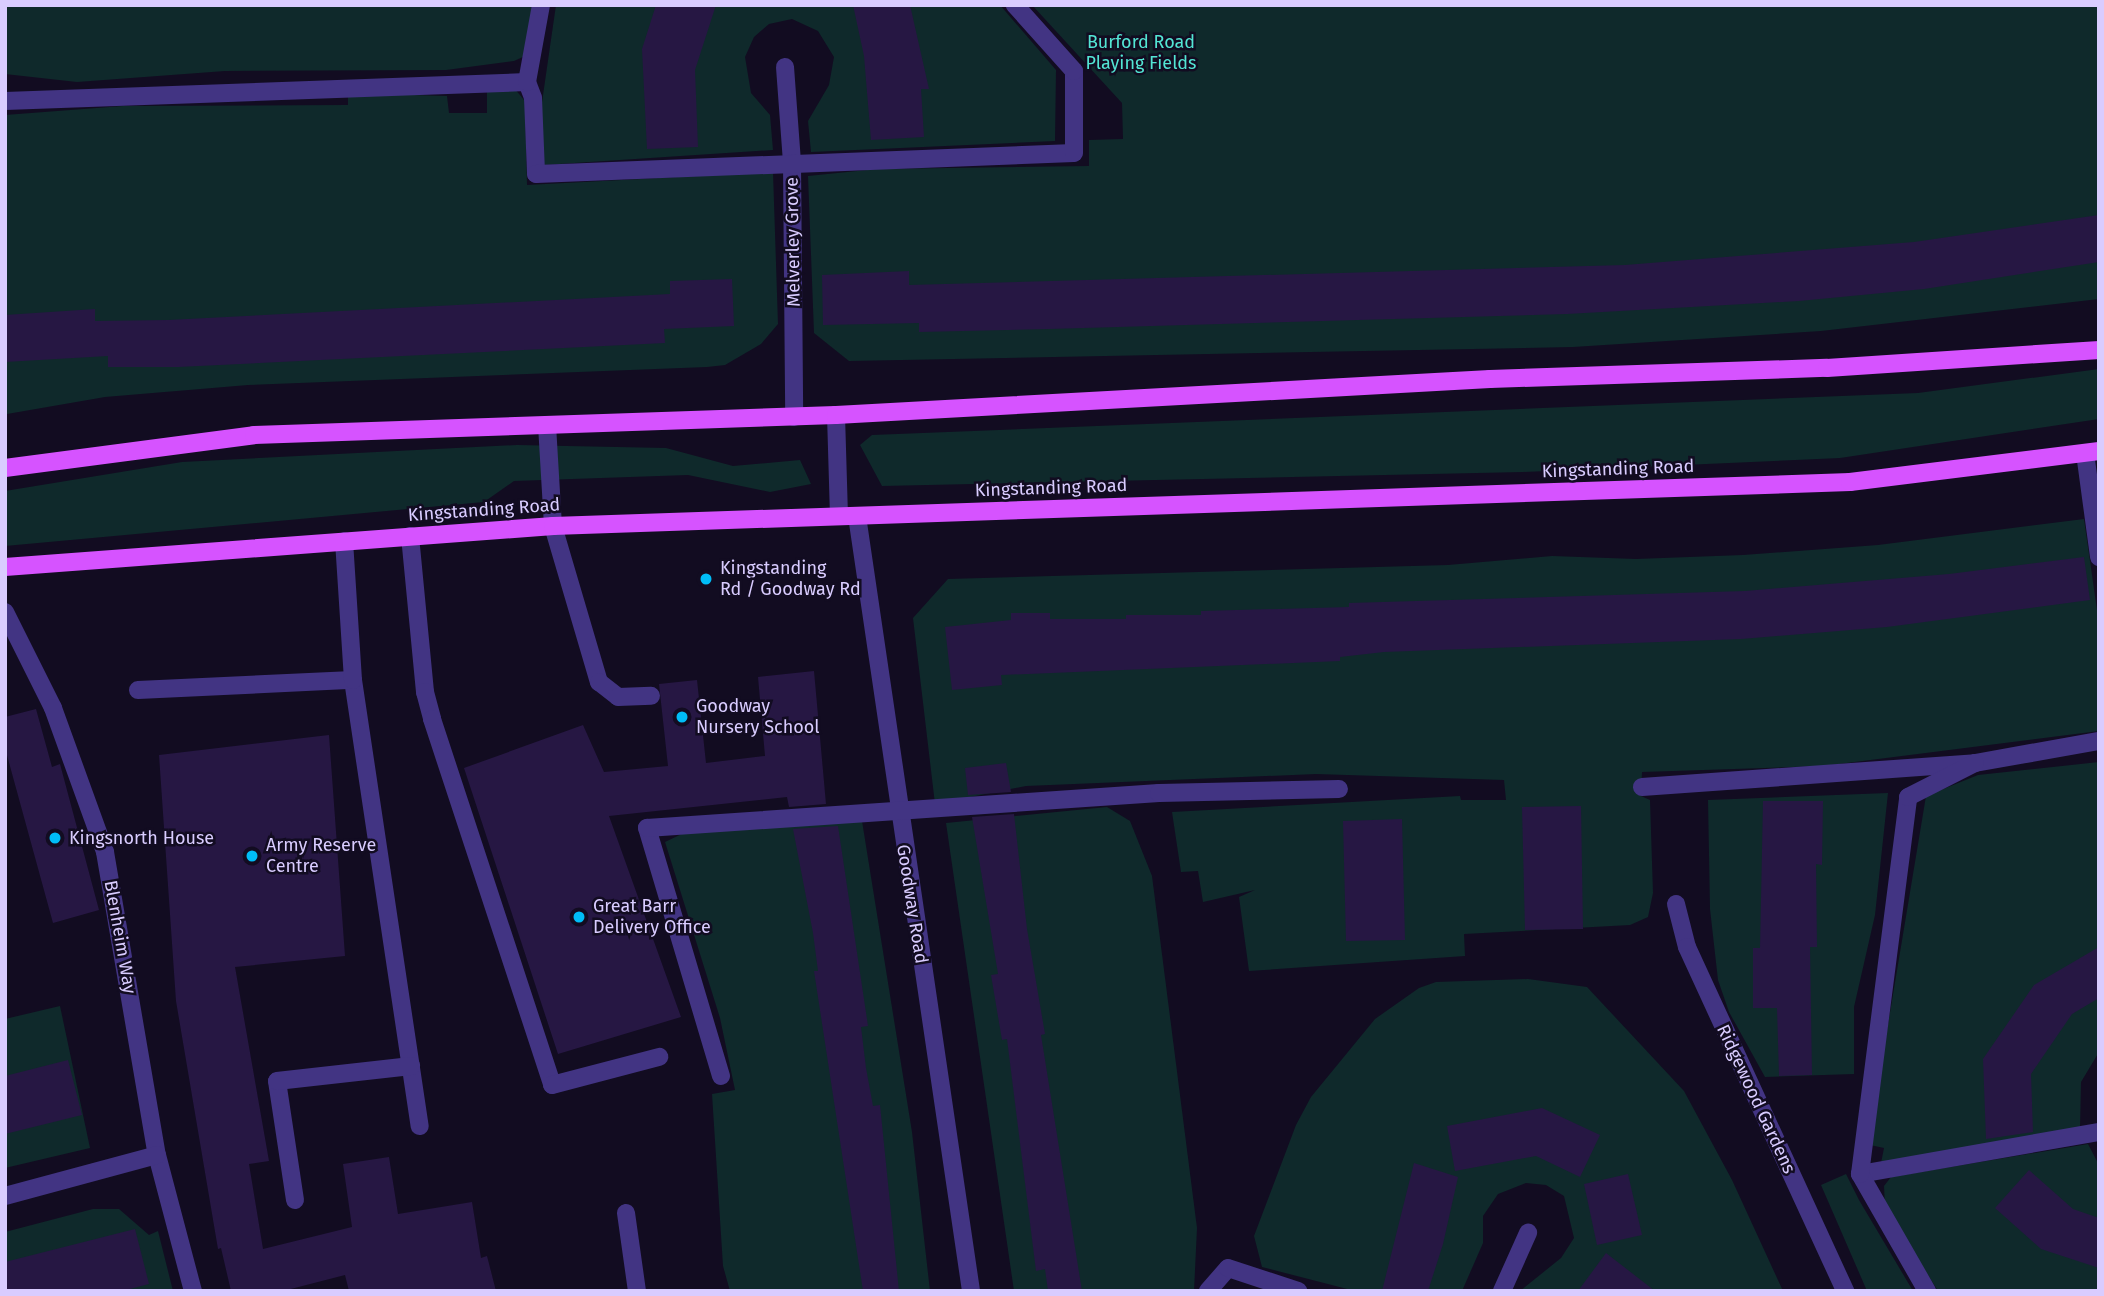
<!DOCTYPE html>
<html>
<head>
<meta charset="utf-8">
<style>
	body { margin:0 }
	#map { position:relative; width:2104px; height:1296px; overflow:hidden; background:#120c21; font-family:"Fira Sans",sans-serif }
	div>[style] { position:absolute }
	.green>* { inset:0; background:#0f292b }
	.building>* { inset:0; background:#261743 }
	.minor>* { height:18px; margin:-9px; padding:0 9px; transform-origin:9px; border-radius:9px; background:#423483 }
	.major>* { height:18px; margin:-9px; padding:0 9px; transform-origin:9px; border-radius:9px; background:#d653ff }
	.dots>* { width:19px; height:19px; translate:-50% -50%; box-sizing:border-box; border:4px solid #120c21; border-radius:50% }
	span { translate:-50% -50%; white-space:nowrap; text-align:center; line-height:1.15; -webkit-text-stroke:5px #120c21; paint-order:stroke }
	.park-label { font-size:18px; color:#53e5d4 }
	.street-label { font-size:18px; color:#d9ccff }
	.poi-label { font-size:18px; color:#d9ccff }
	.left { translate:0 -50%; text-align:left }
	.frame { position:absolute; inset:0; border:7px solid #d9ccff; pointer-events:none }
</style>
</head>
<body>
<div id="map">
	<div class="green">
		<div style="clip-path:polygon(5px 5px,535px 5px,525px 56px,514px 61px,446px 70px,225px 71px,77px 82px,5px 74px)"></div>
		<div style="clip-path:polygon(556px 5px,1000px 5px,1056px 70px,1055px 141px,811px 152px,808px 121px,829px 85px,834px 57px,818px 31px,792px 19px,769px 24px,754px 37px,745px 57px,751px 93px,770px 115px,773px 150px,544px 165px,540px 116px)"></div>
		<div style="clip-path:polygon(1032px 5px,2099px 5px,2099px 299px,1821px 331px,1573px 347px,849px 361px,814px 333px,808px 176px,877px 169px,1089px 166px,1089px 140px,1123px 139px,1122px 103px)"></div>
		<div style="clip-path:polygon(514px 88px,525px 101px,527px 185px,773px 172px,778px 324px,761px 344px,725px 365px,707px 367px,248px 385px,105px 397px,7px 414px,5px 115px,123px 106px,348px 105px,348px 96px,380px 94px,447px 96px,449px 113px,487px 113px,487px 91px)"></div>
		<div style="clip-path:polygon(2099px 369px,2099px 419px,1840px 458px,1523px 472px,882px 486px,860px 445px,872px 435px,1918px 393px)"></div>
		<div style="clip-path:polygon(517px 445px,666px 448px,733px 466px,800px 460px,811px 484px,770px 492px,688px 475px,514px 481px,484px 502px,5px 546px,5px 491px,182px 462px)"></div>
		<div style="clip-path:polygon(2084px 519px,2099px 624px,2099px 731px,1823px 766px,1642px 772px,1641px 796px,1650px 800px,1653px 893px,1648px 917px,1630px 925px,1464px 934px,1465px 956px,1249px 971px,1239px 897px,1255px 890px,1203px 902px,1198px 871px,1181px 872px,1172px 812px,1460px 796px,1461px 800px,1506px 800px,1504px 780px,1316px 774px,1026px 786px,935px 804px,913px 618px,948px 579px,1448px 565px,1552px 556px,1636px 559px,1743px 555px,1878px 545px)"></div>
		<div style="clip-path:polygon(2099px 762px,2099px 1052px,2081px 1082px,2080px 1130px,1881px 1163px,1884px 1148px,1870px 1145px,1875px 1103px,1926px 796px,1978px 775px)"></div>
		<div style="clip-path:polygon(1888px 793px,1875px 915px,1854px 1007px,1854px 1074px,1765px 1077px,1729px 1012px,1718px 980px,1710px 909px,1708px 800px)"></div>
		<div style="clip-path:polygon(1107px 807px,1130px 821px,1152px 876px,1197px 1228px,1194px 1291px,1014px 1291px,946px 823px)"></div>
		<div style="clip-path:polygon(862px 821px,912px 1132px,930px 1291px,730px 1291px,723px 1266px,712px 1094px,735px 1090px,720px 1018px,665px 842px,690px 830px)"></div>
		<div style="clip-path:polygon(1528px 979px,1587px 987px,1684px 1091px,1732px 1180px,1783px 1291px,1520px 1291px,1561px 1258px,1574px 1238px,1564px 1196px,1546px 1185px,1526px 1183px,1498px 1194px,1483px 1216px,1483px 1243px,1462px 1291px,1355px 1291px,1262px 1267px,1254px 1236px,1296px 1125px,1311px 1097px,1375px 1019px,1419px 988px,1436px 982px)"></div>
		<div style="clip-path:polygon(60px 1006px,90px 1148px,5px 1168px,5px 1019px)"></div>
		<div style="clip-path:polygon(2088px 1144px,2099px 1165px,2099px 1291px,1938px 1291px,1885px 1207px,1884px 1186px,1891px 1177px)"></div>
		<div style="clip-path:polygon(1846px 1174px,1859px 1200px,1913px 1291px,1867px 1291px,1821px 1185px)"></div>
		<div style="clip-path:polygon(93px 1209px,119px 1209px,149px 1235px,158px 1231px,173px 1291px,5px 1291px,5px 1232px)"></div>
	</div>
	<div class="building">
		<div style="clip-path:polygon(656px 5px,716px 5px,695px 70px,698px 147px,647px 149px,642px 49px)"></div>
		<div style="clip-path:polygon(853px 5px,910px 5px,929px 89px,921px 89px,924px 137px,871px 140px,864px 56px)"></div>
		<div style="clip-path:polygon(2099px 215px,2099px 262px,1924px 289px,1799px 301px,1567px 314px,1049px 329px,919px 332px,919px 323px,823px 325px,822px 275px,909px 271px,909px 285px,1625px 265px,1914px 242px)"></div>
		<div style="clip-path:polygon(732px 279px,734px 326px,664px 329px,665px 343px,178px 367px,108px 367px,108px 356px,5px 362px,5px 315px,95px 309px,95px 321px,168px 320px,670px 294px,670px 281px)"></div>
		<div style="clip-path:polygon(2084px 557px,2090px 600px,1887px 627px,1741px 639px,1384px 652px,1340px 657px,1340px 661px,1001px 675px,1002px 685px,952px 690px,945px 627px,1011px 620px,1011px 613px,1050px 613px,1050px 619px,1126px 619px,1126px 615px,1201px 615px,1201px 611px,1349px 607px,1349px 603px,1745px 591px,1949px 574px)"></div>
		<div style="clip-path:polygon(814px 671px,826px 804px,789px 807px,787px 797px,609px 816px,681px 1017px,558px 1054px,464px 768px,583px 725px,604px 772px,668px 766px,659px 684px,697px 680px,706px 763px,765px 756px,758px 677px)"></div>
		<div style="clip-path:polygon(36px 709px,52px 767px,60px 764px,99px 910px,53px 923px,5px 748px,5px 717px)"></div>
		<div style="clip-path:polygon(329px 735px,345px 956px,235px 967px,269px 1161px,249px 1164px,263px 1249px,352px 1227px,343px 1164px,389px 1157px,398px 1214px,472px 1202px,481px 1258px,487px 1256px,496px 1291px,349px 1291px,345px 1275px,283px 1291px,231px 1291px,221px 1248px,218px 1249px,176px 1001px,159px 755px)"></div>
		<div style="clip-path:polygon(1006px 763px,1011px 792px,968px 795px,965px 768px)"></div>
		<div style="clip-path:polygon(1763px 801px,1823px 801px,1822px 865px,1816px 864px,1817px 947px,1810px 947px,1812px 1075px,1779px 1076px,1777px 1008px,1753px 1008px,1753px 948px,1760px 948px)"></div>
		<div style="clip-path:polygon(1581px 806px,1583px 929px,1525px 930px,1522px 807px)"></div>
		<div style="clip-path:polygon(1014px 814px,1027px 929px,1045px 1034px,1041px 1035px,1082px 1291px,1048px 1291px,1045px 1269px,1036px 1271px,1007px 1039px,1002px 1040px,991px 975px,998px 974px,972px 817px)"></div>
		<div style="clip-path:polygon(1402px 819px,1405px 940px,1346px 941px,1343px 821px)"></div>
		<div style="clip-path:polygon(838px 826px,868px 1026px,861px 1027px,866px 1068px,873px 1106px,880px 1105px,899px 1291px,863px 1291px,814px 971px,818px 971px,813px 933px,793px 829px)"></div>
		<div style="clip-path:polygon(2099px 947px,2099px 998px,2072px 1014px,2031px 1074px,2033px 1132px,1986px 1139px,1983px 1059px,2034px 985px)"></div>
		<div style="clip-path:polygon(68px 1060px,82px 1115px,5px 1134px,5px 1076px)"></div>
		<div style="clip-path:polygon(1542px 1108px,1600px 1135px,1580px 1177px,1536px 1156px,1455px 1171px,1447px 1126px)"></div>
		<div style="clip-path:polygon(1414px 1163px,1458px 1177px,1443px 1244px,1428px 1291px,1382px 1291px)"></div>
		<div style="clip-path:polygon(2029px 1170px,2073px 1209px,2099px 1218px,2099px 1268px,2041px 1249px,1995px 1208px)"></div>
		<div style="clip-path:polygon(1628px 1174px,1642px 1235px,1597px 1245px,1584px 1184px)"></div>
		<div style="clip-path:polygon(135px 1229px,149px 1284px,122px 1291px,5px 1291px,5px 1262px)"></div>
		<div style="clip-path:polygon(1606px 1253px,1655px 1291px,1578px 1291px)"></div>
	</div>
	<div class="minor">
		<div style="left:785px;top:67px;width:96px;rotate:85.8deg"></div>
		<div style="left:792px;top:163px;width:254px;rotate:89.5deg"></div>
		<div style="left:527px;top:82px;width:17px;rotate:69deg"></div>
		<div style="left:533px;top:98px;width:76px;rotate:87.7deg"></div>
		<div style="left:536px;top:174px;width:538px;rotate:-2.24deg"></div>
		<div style="left:1074px;top:153px;width:82px;rotate:-90deg"></div>
		<div style="left:1074px;top:71px;width:89px;rotate:-131.8deg"></div>
		<div style="left:5px;top:101px;width:522px;rotate:-2.08deg"></div>
		<div style="left:527px;top:82px;width:78px;rotate:-79.7deg"></div>
		<div style="left:836px;top:415px;width:99px;rotate:88.3deg"></div>
		<div style="left:547px;top:425px;width:101px;rotate:86.6deg"></div>
		<div style="left:553px;top:526px;width:163px;rotate:73.6deg"></div>
		<div style="left:599px;top:682px;width:24px;rotate:38deg"></div>
		<div style="left:618px;top:697px;width:33px;rotate:-2deg"></div>
		<div style="left:2085px;top:453px;width:105px;rotate:82.3deg"></div>
		<div style="left:857px;top:516px;width:783px;rotate:81.63deg"></div>
		<div style="left:410px;top:536px;width:157px;rotate:84.5deg"></div>
		<div style="left:425px;top:692px;width:28px;rotate:75deg"></div>
		<div style="left:432px;top:719px;width:385px;rotate:71.8deg"></div>
		<div style="left:552px;top:1085px;width:111px;rotate:-14.7deg"></div>
		<div style="left:5px;top:612px;width:107px;rotate:63.4deg"></div>
		<div style="left:53px;top:708px;width:153px;rotate:70.1deg"></div>
		<div style="left:105px;top:852px;width:307px;rotate:80.3deg"></div>
		<div style="left:157px;top:1155px;width:141px;rotate:75.2deg"></div>
		<div style="left:353px;top:680px;width:451px;rotate:81.5deg"></div>
		<div style="left:138px;top:690px;width:215px;rotate:-2.7deg"></div>
		<div style="left:353px;top:680px;width:139px;rotate:-93.7deg"></div>
		<div style="left:1642px;top:787px;width:334px;rotate:-4.1deg"></div>
		<div style="left:1975px;top:763px;width:126px;rotate:-10.1deg"></div>
		<div style="left:1676px;top:904px;width:44px;rotate:75.7deg"></div>
		<div style="left:1687px;top:947px;width:379px;rotate:65.3deg"></div>
		<div style="left:721px;top:1076px;width:259px;rotate:-106.6deg"></div>
		<div style="left:647px;top:828px;width:513px;rotate:-3.91deg"></div>
		<div style="left:1159px;top:793px;width:180px;rotate:-1.3deg"></div>
		<div style="left:1860px;top:1174px;width:243px;rotate:-10deg"></div>
		<div style="left:5px;top:1196px;width:157px;rotate:-15.1deg"></div>
		<div style="left:295px;top:1200px;width:120px;rotate:-98.6deg"></div>
		<div style="left:277px;top:1081px;width:135px;rotate:-6.4deg"></div>
		<div style="left:626px;top:1213px;width:79px;rotate:82deg"></div>
		<div style="left:1208px;top:1291px;width:30px;rotate:-49deg"></div>
		<div style="left:1228px;top:1268px;width:74px;rotate:18.2deg"></div>
		<div style="left:1502px;top:1291px;width:64px;rotate:-65.9deg"></div>
		<div style="left:1927px;top:1291px;width:135px;rotate:-119.8deg"></div>
		<div style="left:1860px;top:1174px;width:380px;rotate:-82.7deg"></div>
		<div style="left:1908px;top:797px;width:75px;rotate:-26.9deg"></div>
	</div>
	<div class="major">
		<div style="left:5px;top:468px;width:251px;rotate:-7.5deg"></div>
		<div style="left:254px;top:435px;width:582px;rotate:-1.97deg"></div>
		<div style="left:836px;top:415px;width:655px;rotate:-3.15deg"></div>
		<div style="left:1490px;top:379px;width:337px;rotate:-1.9deg"></div>
		<div style="left:1827px;top:368px;width:273px;rotate:-3.8deg"></div>
		<div style="left:5px;top:567px;width:550px;rotate:-4.28deg"></div>
		<div style="left:553px;top:526px;width:1298px;rotate:-1.94deg"></div>
		<div style="left:1850px;top:482px;width:251px;rotate:-7.1deg"></div>
	</div>
	<div class="dots">
		<div style="left:706px;top:579px;background:#00bdf7"></div>
		<div style="left:682px;top:717px;background:#00bdf7"></div>
		<div style="left:55px;top:838px;background:#00bdf7"></div>
		<div style="left:252px;top:856px;background:#00bdf7"></div>
		<div style="left:579px;top:917px;background:#00bdf7"></div>
	</div>
	<div class="park-label">
		<span style="left:1141px;top:53px">Burford Road<br>Playing Fields</span>
	</div>
	<div class="street-label">
		<span style="left:793px;top:242px;rotate:-91deg">Melverley Grove</span>
		<span style="left:1618px;top:469px;rotate:-2deg">Kingstanding Road</span>
		<span style="left:1051px;top:488px;rotate:-2deg">Kingstanding Road</span>
		<span style="left:484px;top:510px;rotate:-4deg">Kingstanding Road</span>
		<span style="left:912px;top:904px;rotate:81deg">Goodway Road</span>
		<span style="left:120px;top:937px;rotate:80deg">Blenheim Way</span>
		<span style="left:1756px;top:1099px;rotate:65deg">Ridgewood Gardens</span>
	</div>
	<div class="poi-label">
		<span class="left" style="left:720px;top:579px">Kingstanding<br>Rd / Goodway Rd</span>
		<span class="left" style="left:696px;top:717px">Goodway<br>Nursery School</span>
		<span class="left" style="left:69px;top:838px">Kingsnorth House</span>
		<span class="left" style="left:266px;top:856px">Army Reserve<br>Centre</span>
		<span class="left" style="left:593px;top:917px">Great Barr<br>Delivery Office</span>
	</div>
	<div class="frame"></div>
</div>
</body>
</html>
